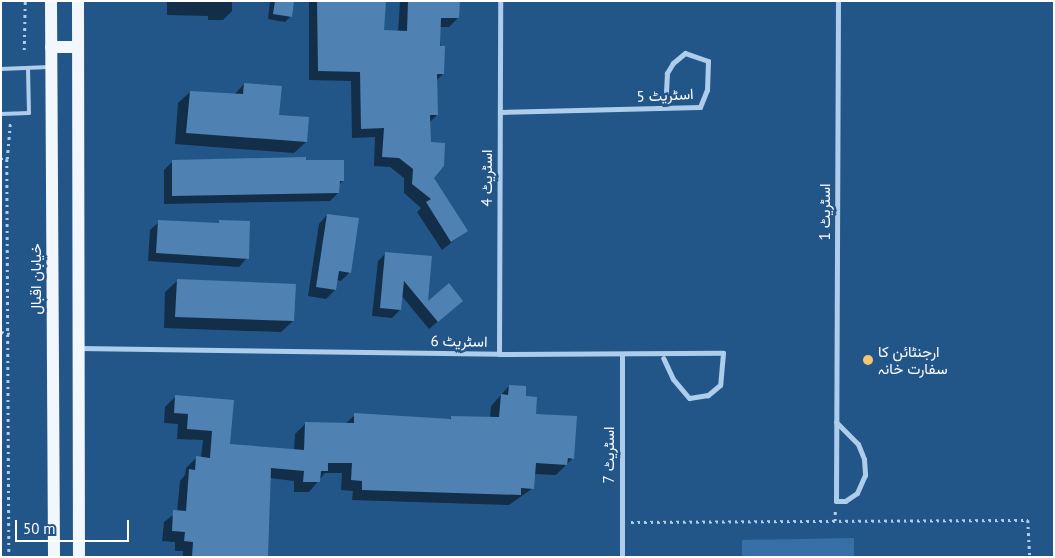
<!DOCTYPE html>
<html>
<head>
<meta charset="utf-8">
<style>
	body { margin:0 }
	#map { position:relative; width:1055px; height:558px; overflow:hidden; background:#225689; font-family:"PT Sans",Vazirmatn,sans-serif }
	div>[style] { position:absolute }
	.green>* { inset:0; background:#3670a6 }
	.shadow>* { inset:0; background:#0007 }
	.building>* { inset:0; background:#4f81b2 }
	.path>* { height:2.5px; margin-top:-1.25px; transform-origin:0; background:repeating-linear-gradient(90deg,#aecdea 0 2.5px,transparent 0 6.5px) }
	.service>* { height:4px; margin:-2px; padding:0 2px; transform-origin:2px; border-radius:2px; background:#aecdea }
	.minor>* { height:5px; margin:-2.5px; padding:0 2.5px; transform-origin:2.5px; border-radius:2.5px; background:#aecdea }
	.primary>* { height:12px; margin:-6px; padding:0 6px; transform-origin:6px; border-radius:6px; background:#f2f7fe }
	.dots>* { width:14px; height:14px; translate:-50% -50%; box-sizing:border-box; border:2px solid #225689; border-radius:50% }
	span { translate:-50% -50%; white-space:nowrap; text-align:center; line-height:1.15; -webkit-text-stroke:5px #225689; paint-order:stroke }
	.street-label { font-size:15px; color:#fff }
	.poi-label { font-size:15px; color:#fff }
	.left { translate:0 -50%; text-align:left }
	.frame { position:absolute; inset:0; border:2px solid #fff; pointer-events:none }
	.scale { position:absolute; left:15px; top:520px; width:114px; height:22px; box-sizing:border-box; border:2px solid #fff; border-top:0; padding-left:6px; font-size:15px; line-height:18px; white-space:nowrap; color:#fff; -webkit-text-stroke:4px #225689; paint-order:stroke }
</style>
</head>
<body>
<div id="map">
	<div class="green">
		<div style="clip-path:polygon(854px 538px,854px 557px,742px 557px,742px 540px)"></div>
	</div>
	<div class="shadow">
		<div style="clip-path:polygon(167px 1px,232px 1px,232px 11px,223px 20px,208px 20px,208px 16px,167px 15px)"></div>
		<div style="clip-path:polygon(270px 1px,293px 1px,291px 16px,285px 22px,268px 19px)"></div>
		<div style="clip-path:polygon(309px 1px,375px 1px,374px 33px,398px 33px,400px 1px,459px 1px,458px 18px,449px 27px,439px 27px,443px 74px,436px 81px,437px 115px,429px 123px,432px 178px,466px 231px,442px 250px,417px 212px,421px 208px,404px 193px,404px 178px,390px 167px,374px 166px,375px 137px,352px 138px,351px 81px,309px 80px)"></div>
		<div style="clip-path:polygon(244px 84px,306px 142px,294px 153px,175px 144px,178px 103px,190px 92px,234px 95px)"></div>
		<div style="clip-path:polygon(172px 162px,343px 181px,338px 185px,338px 193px,330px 201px,164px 204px,164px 170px)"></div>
		<div style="clip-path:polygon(327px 215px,350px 272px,341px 281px,337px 280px,335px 290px,326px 299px,308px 296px,319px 224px)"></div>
		<div style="clip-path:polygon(220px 221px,247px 258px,239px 267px,148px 261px,150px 230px,159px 222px,217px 225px)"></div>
		<div style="clip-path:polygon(386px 253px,426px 304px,462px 301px,429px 329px,401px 295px,400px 310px,392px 318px,372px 316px,378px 261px)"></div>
		<div style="clip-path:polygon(177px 281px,293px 321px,281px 332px,164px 328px,165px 292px)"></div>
		<div style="clip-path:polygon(509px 386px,524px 398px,535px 416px,573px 458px,556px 475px,534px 474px,533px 488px,509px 505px,352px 500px,353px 491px,341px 490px,342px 473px,325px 473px,309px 492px,294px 492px,294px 481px,269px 478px,266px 557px,183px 557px,183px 551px,175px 551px,175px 542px,162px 541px,164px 522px,177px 512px,180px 481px,185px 475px,186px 468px,196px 458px,201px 458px,203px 440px,177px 439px,178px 424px,164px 423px,165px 407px,176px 396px,229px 445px,294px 451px,295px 434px,305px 424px,345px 424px,355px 415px,449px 420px,452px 417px,490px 418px,491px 406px)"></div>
	</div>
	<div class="building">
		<div style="clip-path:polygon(275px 1px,294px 1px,292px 17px,273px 14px)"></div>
		<div style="clip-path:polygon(317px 1px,386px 1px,384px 30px,407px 31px,408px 1px,460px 1px,459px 18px,441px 18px,440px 46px,445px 46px,444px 74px,437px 74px,438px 115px,430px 115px,431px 142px,445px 143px,444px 166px,434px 178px,468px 231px,451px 242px,426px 202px,431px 199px,412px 184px,413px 169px,399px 158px,382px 157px,384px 128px,361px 129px,360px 72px,318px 71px)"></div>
		<div style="clip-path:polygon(244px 83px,282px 86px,279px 115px,309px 117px,307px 142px,186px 133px,190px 91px,243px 94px)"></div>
		<div style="clip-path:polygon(306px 157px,306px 160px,344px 160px,344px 181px,340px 181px,339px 193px,172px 196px,172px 160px)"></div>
		<div style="clip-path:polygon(327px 214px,359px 218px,351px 273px,339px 271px,336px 290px,316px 287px)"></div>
		<div style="clip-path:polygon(158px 220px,219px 223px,219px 220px,250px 221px,249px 259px,156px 253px)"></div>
		<div style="clip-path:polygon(385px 252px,432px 256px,428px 301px,449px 283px,463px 301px,438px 322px,404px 281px,401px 310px,380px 308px)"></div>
		<div style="clip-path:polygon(177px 279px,296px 284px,294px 321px,175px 317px)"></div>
		<div style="clip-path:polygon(509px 385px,526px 386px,526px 396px,537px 397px,536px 414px,577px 416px,574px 459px,568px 458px,567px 465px,536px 463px,534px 489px,521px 488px,521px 495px,362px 490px,362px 481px,351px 480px,352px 463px,328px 463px,328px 471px,321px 471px,320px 482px,303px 482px,304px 471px,271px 468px,268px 557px,192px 557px,193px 542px,184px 541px,185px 532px,172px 531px,173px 510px,186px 511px,189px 469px,195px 470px,196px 456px,210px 458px,212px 431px,187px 429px,188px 414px,174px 413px,175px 395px,234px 400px,230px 444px,304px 450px,305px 422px,354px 423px,354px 413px,451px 419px,451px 416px,499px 417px,501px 394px,508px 395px)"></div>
	</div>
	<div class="path">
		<div style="left:24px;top:50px;width:49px;rotate:-88.8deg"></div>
		<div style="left:1px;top:159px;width:6px"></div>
		<div style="left:7px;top:159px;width:36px;rotate:-85deg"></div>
		<div style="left:7px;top:159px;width:398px;rotate:89.7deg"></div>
		<div style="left:1px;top:332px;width:9px;rotate:13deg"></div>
		<div style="left:835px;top:521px;width:11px;rotate:-90deg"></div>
		<div style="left:631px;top:522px;width:397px;rotate:-0.3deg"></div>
		<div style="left:1028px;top:520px;width:37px;rotate:87deg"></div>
	</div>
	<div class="service">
		<div style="left:1px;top:69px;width:48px;rotate:-2.4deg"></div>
		<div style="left:1px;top:114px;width:28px;rotate:-2deg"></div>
		<div style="left:29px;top:113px;width:45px;rotate:-91.3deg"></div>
	</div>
	<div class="minor">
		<div style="left:500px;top:112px;width:200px;rotate:-1.4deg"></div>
		<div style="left:700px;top:107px;width:18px;rotate:-68deg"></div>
		<div style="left:707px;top:90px;width:29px;rotate:-88deg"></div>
		<div style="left:708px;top:61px;width:24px;rotate:-161deg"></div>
		<div style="left:685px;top:53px;width:16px;rotate:140deg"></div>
		<div style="left:673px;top:63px;width:12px;rotate:121deg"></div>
		<div style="left:667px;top:73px;width:33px;rotate:93deg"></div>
		<div style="left:79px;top:348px;width:420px;rotate:0.8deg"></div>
		<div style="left:499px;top:354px;width:224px;rotate:-0.3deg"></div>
		<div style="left:723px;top:353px;width:32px;rotate:95deg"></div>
		<div style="left:720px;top:385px;width:16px;rotate:140deg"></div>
		<div style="left:708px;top:395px;width:19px;rotate:171deg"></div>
		<div style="left:689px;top:398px;width:25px;rotate:-130deg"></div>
		<div style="left:673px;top:379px;width:23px;rotate:-115deg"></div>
		<div style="left:499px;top:354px;width:353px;rotate:-89.8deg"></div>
		<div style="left:836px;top:422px;width:31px;rotate:45deg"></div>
		<div style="left:858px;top:444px;width:16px;rotate:68deg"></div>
		<div style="left:864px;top:459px;width:16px;rotate:86deg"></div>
		<div style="left:865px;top:475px;width:20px;rotate:114deg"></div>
		<div style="left:857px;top:493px;width:14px;rotate:146deg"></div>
		<div style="left:845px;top:501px;width:9px;rotate:180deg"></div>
		<div style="left:836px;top:501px;width:500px;rotate:-89.77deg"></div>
		<div style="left:622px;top:557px;width:203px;rotate:-90deg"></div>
	</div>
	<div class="primary">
		<div style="left:51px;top:1px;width:556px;rotate:89.69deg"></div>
		<div style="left:78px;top:1px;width:556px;rotate:89.9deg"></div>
		<div style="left:51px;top:47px;width:27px"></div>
	</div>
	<div class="dots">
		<div style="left:868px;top:360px;background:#f6c770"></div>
	</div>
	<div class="street-label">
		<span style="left:665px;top:95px;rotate:-3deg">اسٹریٹ 5</span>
		<span style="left:487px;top:178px;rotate:-90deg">اسٹریٹ 4</span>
		<span style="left:825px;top:212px;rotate:-90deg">اسٹریٹ 1</span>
		<span style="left:36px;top:279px;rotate:-90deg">خیابان اقبال</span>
		<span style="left:459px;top:341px;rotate:1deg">اسٹریٹ 6</span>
		<span style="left:609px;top:455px;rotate:-90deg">اسٹریٹ 7</span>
	</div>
	<div class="poi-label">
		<span class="left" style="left:878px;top:360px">ارجنٹائن کا<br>سفارت خانہ</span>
	</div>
	<div class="frame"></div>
	<div class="scale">50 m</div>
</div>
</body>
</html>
